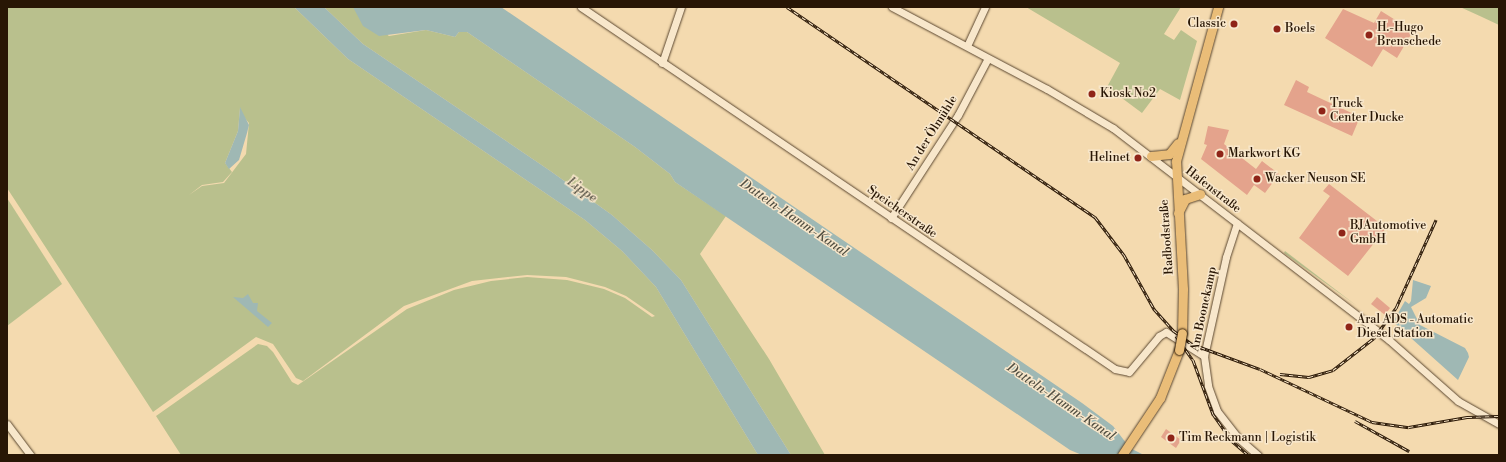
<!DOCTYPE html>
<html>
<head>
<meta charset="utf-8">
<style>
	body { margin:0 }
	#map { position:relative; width:1506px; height:462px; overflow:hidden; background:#f4daaf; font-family:"Libre Bodoni",serif }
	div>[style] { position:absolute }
	.green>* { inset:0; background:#b9c08d }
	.water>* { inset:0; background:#9fb8b4 }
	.building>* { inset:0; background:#e4a38c }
	.roads { filter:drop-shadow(0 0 1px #5b4730) drop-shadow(0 0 1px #5b4730) }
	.minor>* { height:7px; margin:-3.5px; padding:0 3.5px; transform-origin:3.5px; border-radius:3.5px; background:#f8e7cb }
	.major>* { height:9px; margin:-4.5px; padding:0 4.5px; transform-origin:4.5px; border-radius:4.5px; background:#eabd78 }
	.rail>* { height:3px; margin-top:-1.5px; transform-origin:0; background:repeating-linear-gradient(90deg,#f8e7cb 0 4.5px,#281605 0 9px); box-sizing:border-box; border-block:1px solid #281605 }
	.bridges { filter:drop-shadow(0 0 1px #281605) drop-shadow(0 0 1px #281605) }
	.major-bridge>* { height:9px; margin:-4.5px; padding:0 4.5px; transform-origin:4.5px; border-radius:4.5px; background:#eabd78 }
	.dots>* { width:11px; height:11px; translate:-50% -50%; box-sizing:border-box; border:2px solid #f8e7cb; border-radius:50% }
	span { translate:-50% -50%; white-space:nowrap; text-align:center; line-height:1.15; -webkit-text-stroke:3px #f8e7cb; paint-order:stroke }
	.poi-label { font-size:12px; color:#281605 }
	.right { translate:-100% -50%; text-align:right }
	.left { translate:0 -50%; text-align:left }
	.street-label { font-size:12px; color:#281605 }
	.water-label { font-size:13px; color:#524f42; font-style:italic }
	.frame { position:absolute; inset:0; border:8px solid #281605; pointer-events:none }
</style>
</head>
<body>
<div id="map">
	<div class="green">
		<div style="clip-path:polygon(evenodd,7px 7px,294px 7px,348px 59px,585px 220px,622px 251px,656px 287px,758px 455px,181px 455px,156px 416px,258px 344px,267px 346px,273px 352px,292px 382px,298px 385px,407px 309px,454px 290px,491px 281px,527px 277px,567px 280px,604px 289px,625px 298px,652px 317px,655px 316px,626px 296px,605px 287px,566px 277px,527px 275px,472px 281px,404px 306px,303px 381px,296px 378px,273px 344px,256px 337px,153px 412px,7px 188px,7px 7px,240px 108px,242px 115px,249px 123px,246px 154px,224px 183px,202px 186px,189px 195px,202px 185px,223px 182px,232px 172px,225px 163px,238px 131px,240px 108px)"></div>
		<div style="clip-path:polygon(324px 7px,353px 7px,389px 36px,426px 30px,455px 37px,459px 32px,467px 32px,635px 147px,670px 174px,675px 182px,726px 216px,700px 254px,769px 359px,825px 455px,791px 455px,681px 280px,652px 250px,612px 215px,549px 170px,363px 44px)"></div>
		<div style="clip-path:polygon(1026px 7px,1181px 7px,1164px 34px,1174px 40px,1181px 30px,1197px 41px,1180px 100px,1160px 89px,1142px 113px,1107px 87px,1120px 63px)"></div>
		<div style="clip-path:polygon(1460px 7px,1499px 7px,1499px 25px,1482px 17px)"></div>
		<div style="clip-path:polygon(7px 198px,62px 284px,7px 326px)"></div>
		<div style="clip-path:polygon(1285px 251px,1357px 306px,1284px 253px)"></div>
	</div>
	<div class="water">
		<div style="clip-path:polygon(294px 7px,324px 7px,363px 44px,549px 170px,612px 215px,652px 250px,681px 280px,791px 455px,758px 455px,656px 287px,622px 251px,585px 220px,348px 59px)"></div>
		<div style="clip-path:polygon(353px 7px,501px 7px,1082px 403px,1113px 426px,1130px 448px,1144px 455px,1082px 455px,1070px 450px,675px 182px,670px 174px,635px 147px,467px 32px,459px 32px,455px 37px,426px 30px,379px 36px,363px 26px)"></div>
		<div style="clip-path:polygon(240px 107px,249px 125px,247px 133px,239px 160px,229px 169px,225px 163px,238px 131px)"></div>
		<div style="clip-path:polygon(1413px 280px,1431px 286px,1426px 298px,1411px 307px,1420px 325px,1465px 348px,1468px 353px,1469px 357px,1458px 380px,1393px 322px,1405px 301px,1409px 304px,1411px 301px)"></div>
		<div style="clip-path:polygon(248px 294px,253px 303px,258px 303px,257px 311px,272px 323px,268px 327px,233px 297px,243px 298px)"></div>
	</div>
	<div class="building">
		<div style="clip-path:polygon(1343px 9px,1374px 23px,1381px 11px,1413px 31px,1397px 58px,1383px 49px,1372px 67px,1325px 38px)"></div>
		<div style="clip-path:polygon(1296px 80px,1309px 87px,1307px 92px,1360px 117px,1352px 136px,1284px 105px)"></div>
		<div style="clip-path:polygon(1208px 126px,1229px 130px,1224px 144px,1256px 169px,1262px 161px,1279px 174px,1265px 193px,1254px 185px,1247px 195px,1201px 159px,1207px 145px,1204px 144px)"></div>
		<div style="clip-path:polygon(1329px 184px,1386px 228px,1348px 276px,1299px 238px,1330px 196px,1323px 191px)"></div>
		<div style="clip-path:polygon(1377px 297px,1390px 308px,1385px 315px,1371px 304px)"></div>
		<div style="clip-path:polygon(1166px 429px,1181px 440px,1176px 448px,1161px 437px)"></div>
	</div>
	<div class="roads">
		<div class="minor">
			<div style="left:581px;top:7px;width:645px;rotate:34.13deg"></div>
			<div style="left:1115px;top:369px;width:14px;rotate:12deg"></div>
			<div style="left:1129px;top:372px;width:47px;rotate:-50.2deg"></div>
			<div style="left:1159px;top:336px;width:8px;rotate:-30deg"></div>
			<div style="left:1166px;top:332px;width:45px;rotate:32.3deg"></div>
			<div style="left:892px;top:7px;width:175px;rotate:27.9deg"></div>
			<div style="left:1047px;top:89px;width:77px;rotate:30.6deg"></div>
			<div style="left:1113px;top:128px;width:348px;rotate:37.5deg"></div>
			<div style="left:1389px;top:340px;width:92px;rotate:41.5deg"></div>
			<div style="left:1458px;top:401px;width:47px;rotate:29.3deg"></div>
			<div style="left:967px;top:46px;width:43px;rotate:-65.2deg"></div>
			<div style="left:662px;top:63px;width:59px;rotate:-71.3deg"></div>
			<div style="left:891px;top:218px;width:123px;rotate:-57deg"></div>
			<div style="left:958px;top:115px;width:64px;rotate:-62.2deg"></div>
			<div style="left:1237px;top:223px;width:36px;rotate:108deg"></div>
			<div style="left:1226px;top:257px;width:101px;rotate:102.5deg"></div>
			<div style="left:1204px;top:356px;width:30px;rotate:82deg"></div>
			<div style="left:1208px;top:386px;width:27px;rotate:70deg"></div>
			<div style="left:1217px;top:411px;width:33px;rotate:52deg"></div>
			<div style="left:1237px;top:437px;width:28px;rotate:41deg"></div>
			<div style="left:7px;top:424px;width:39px;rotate:53deg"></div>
		</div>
		<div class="major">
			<div style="left:1151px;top:156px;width:18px;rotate:-6deg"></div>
			<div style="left:1169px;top:154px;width:14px;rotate:-51deg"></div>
			<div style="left:1178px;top:213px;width:16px;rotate:-63deg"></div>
			<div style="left:1185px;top:199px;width:16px;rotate:-18deg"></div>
			<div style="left:1182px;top:333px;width:44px;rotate:-88.7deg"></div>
			<div style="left:1183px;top:289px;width:128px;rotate:-93.1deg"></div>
			<div style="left:1176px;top:161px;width:160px;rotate:-74.7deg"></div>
			<div style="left:1122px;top:455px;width:69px;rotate:-56.3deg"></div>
			<div style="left:1160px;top:398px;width:52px;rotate:-68.4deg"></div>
		</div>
	</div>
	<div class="rail">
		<div style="left:787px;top:7px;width:373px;rotate:34.3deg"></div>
		<div style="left:1095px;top:217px;width:48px;rotate:52.7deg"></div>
		<div style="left:1124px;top:255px;width:62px;rotate:60.9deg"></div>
		<div style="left:1154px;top:309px;width:30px;rotate:48deg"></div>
		<div style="left:1174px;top:331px;width:22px;rotate:36deg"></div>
		<div style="left:1192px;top:344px;width:72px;rotate:20.2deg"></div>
		<div style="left:1260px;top:369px;width:124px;rotate:25.3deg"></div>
		<div style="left:1372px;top:422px;width:37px;rotate:8deg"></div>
		<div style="left:1409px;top:427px;width:59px;rotate:-9.8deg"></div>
		<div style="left:1467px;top:417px;width:32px;rotate:-2deg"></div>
		<div style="left:1176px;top:336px;width:29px;rotate:55deg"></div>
		<div style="left:1193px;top:360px;width:58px;rotate:69.7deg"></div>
		<div style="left:1213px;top:414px;width:32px;rotate:55deg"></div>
		<div style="left:1231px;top:440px;width:23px;rotate:41deg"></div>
		<div style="left:1280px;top:374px;width:29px;rotate:6deg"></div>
		<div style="left:1309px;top:377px;width:25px;rotate:-16deg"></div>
		<div style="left:1333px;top:370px;width:52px;rotate:-38deg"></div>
		<div style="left:1374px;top:338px;width:37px;rotate:-54deg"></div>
		<div style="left:1396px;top:308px;width:97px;rotate:-65.6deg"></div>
		<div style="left:1355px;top:421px;width:62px;rotate:29.1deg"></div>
	</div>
	<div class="bridges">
		<div class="major-bridge">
			<div style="left:1179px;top:350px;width:17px;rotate:-80deg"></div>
		</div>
	</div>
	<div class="dots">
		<div style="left:1234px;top:24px;background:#8f2418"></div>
		<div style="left:1277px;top:29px;background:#8f2418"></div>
		<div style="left:1369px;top:35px;background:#8f2418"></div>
		<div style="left:1092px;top:94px;background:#8f2418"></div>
		<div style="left:1322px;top:111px;background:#8f2418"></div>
		<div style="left:1220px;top:154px;background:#8f2418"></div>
		<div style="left:1138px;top:158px;background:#8f2418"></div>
		<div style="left:1257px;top:179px;background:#8f2418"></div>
		<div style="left:1342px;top:233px;background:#8f2418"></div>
		<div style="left:1349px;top:327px;background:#8f2418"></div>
		<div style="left:1171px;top:438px;background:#8f2418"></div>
	</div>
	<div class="poi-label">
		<span class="right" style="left:1226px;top:24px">Classic</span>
		<span class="left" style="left:1377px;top:35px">H.-Hugo<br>Brenschede</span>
		<span class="left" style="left:1285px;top:29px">Boels</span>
		<span class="left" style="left:1100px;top:94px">Kiosk No2</span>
		<span class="left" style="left:1330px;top:111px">Truck<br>Center Ducke</span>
		<span class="left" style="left:1228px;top:154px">Markwort KG</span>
		<span class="right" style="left:1130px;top:158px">Helinet</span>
		<span class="left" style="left:1265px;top:179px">Wacker Neuson SE</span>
		<span class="left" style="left:1350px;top:233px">BJAutomotive<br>GmbH</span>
		<span class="left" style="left:1357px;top:327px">Aral ADS - Automatic<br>Diesel Station</span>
		<span class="left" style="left:1179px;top:438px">Tim Reckmann | Logistik</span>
	</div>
	<div class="street-label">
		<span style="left:932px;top:133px;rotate:-58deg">An der Ölmühle</span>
		<span style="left:1213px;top:190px;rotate:38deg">Hafenstraße</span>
		<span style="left:902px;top:212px;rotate:35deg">Speicherstraße</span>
		<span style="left:1167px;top:237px;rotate:-94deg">Radbodstraße</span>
		<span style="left:1204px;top:309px;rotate:-78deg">Am Boonekamp</span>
	</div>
	<div class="water-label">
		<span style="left:582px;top:190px;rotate:35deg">Lippe</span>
		<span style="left:794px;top:218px;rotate:34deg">Datteln-Hamm-Kanal</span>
		<span style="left:1061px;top:402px;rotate:34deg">Datteln-Hamm-Kanal</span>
	</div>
	<div class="frame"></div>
</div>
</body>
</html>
